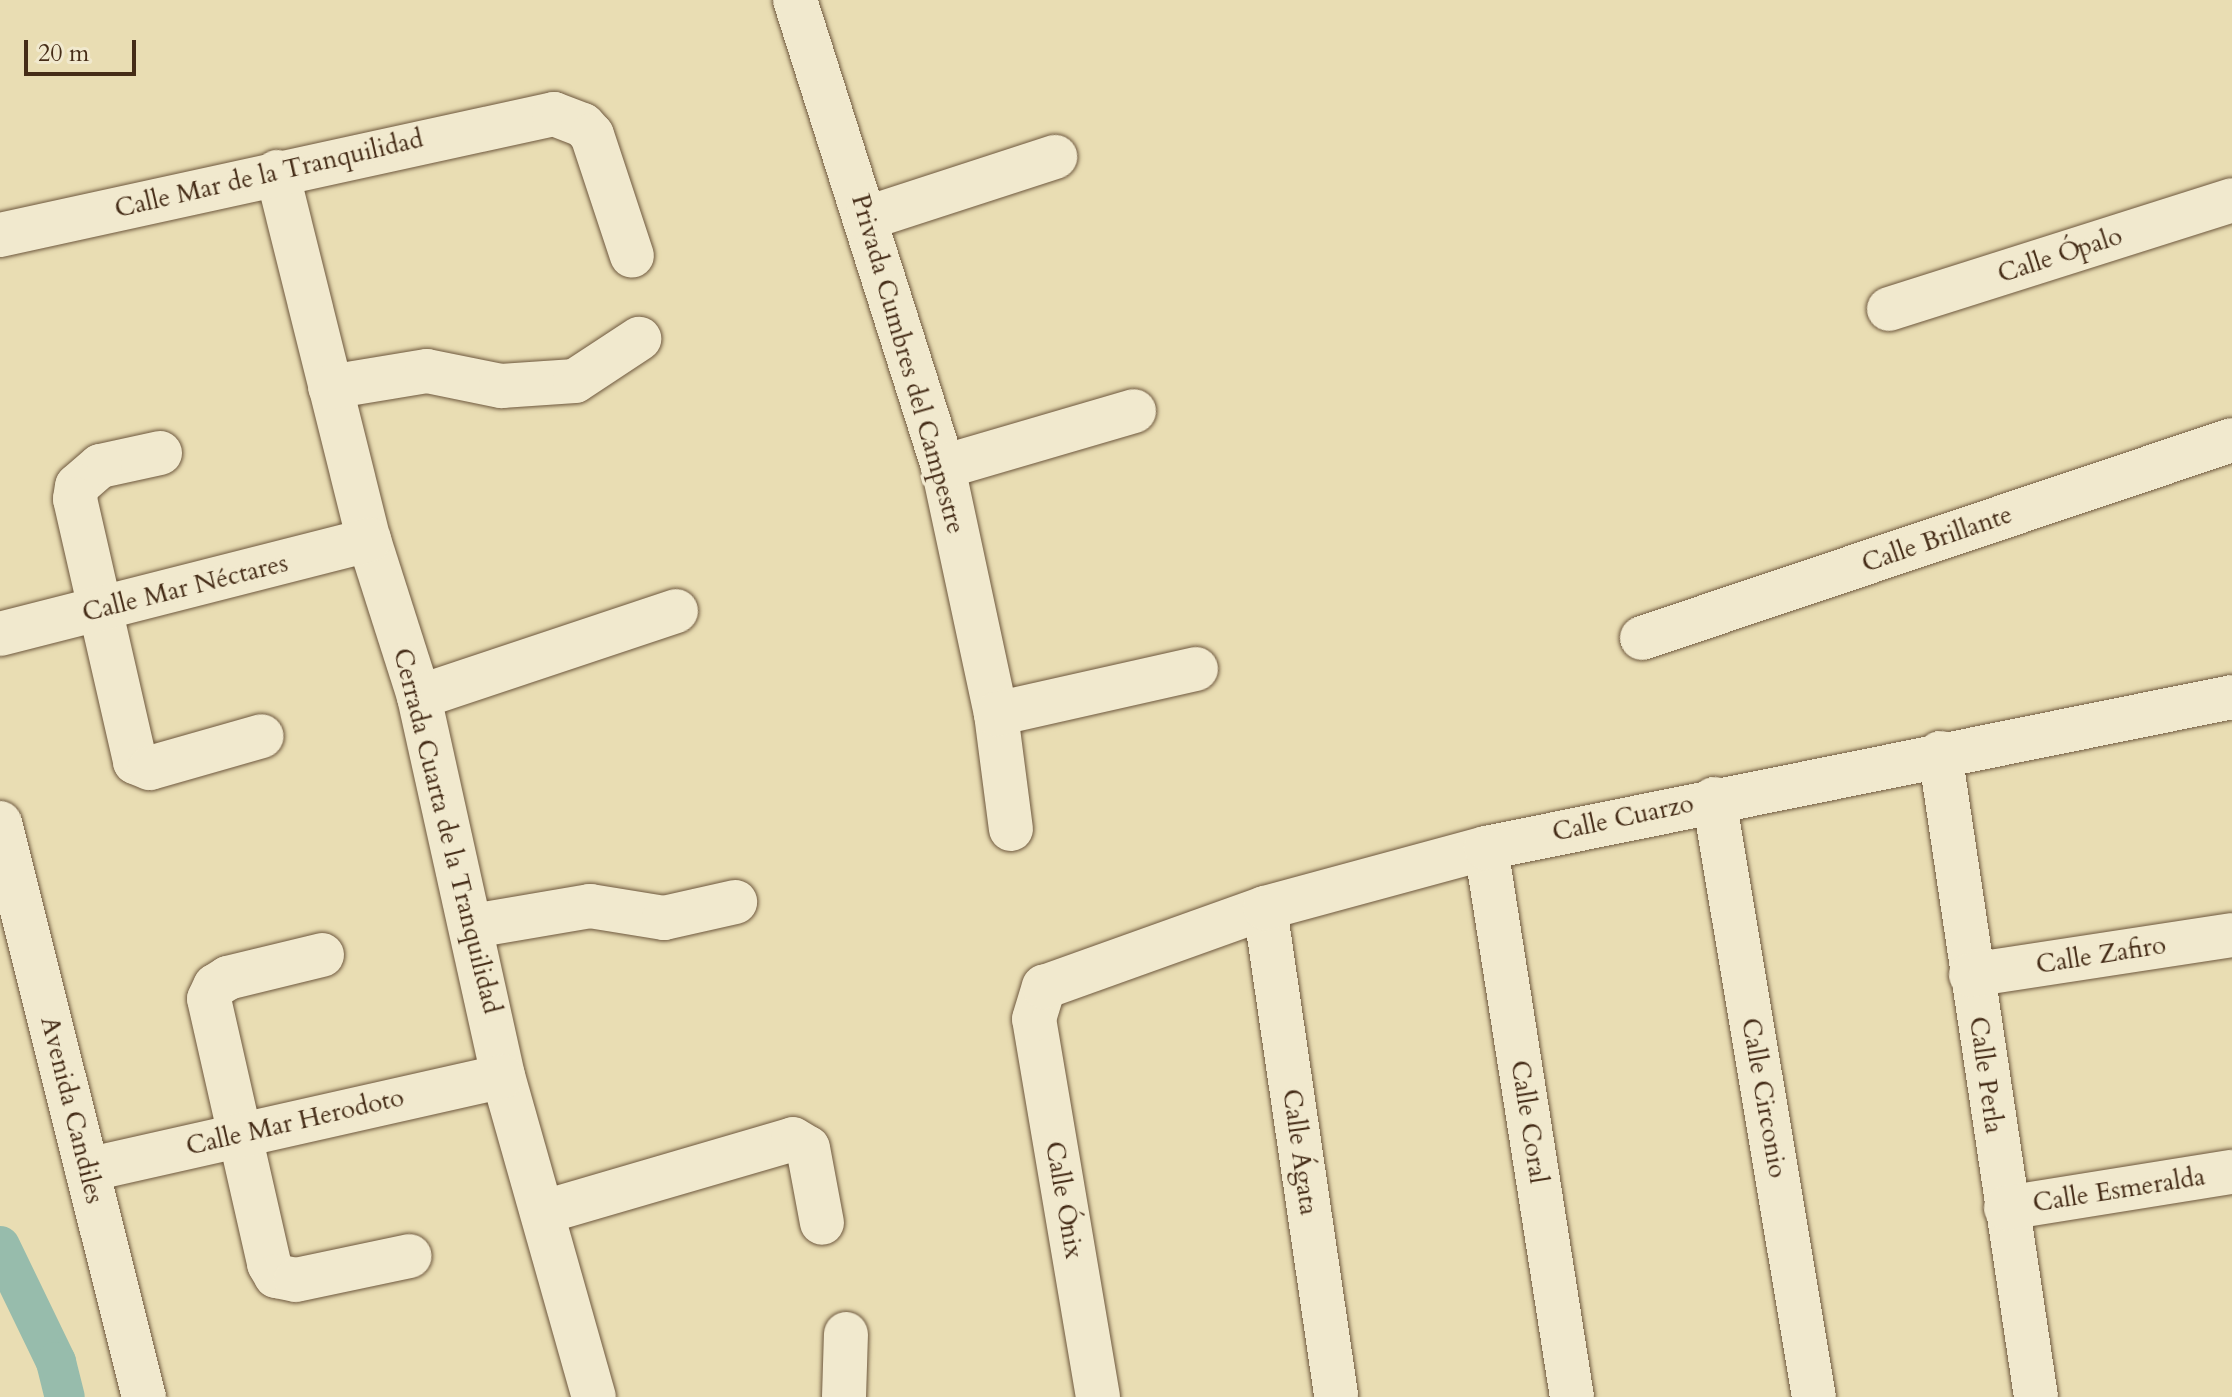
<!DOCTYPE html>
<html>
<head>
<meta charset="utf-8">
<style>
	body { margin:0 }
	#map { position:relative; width:2232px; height:1397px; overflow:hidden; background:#e9ddb3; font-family:Cardo,serif }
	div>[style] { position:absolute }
	.canal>* { height:40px; margin:-20px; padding:0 20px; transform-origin:20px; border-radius:20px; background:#97bcac }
	.roads { filter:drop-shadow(0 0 2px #6e583e) drop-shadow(0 0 2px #6e583e) }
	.minor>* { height:44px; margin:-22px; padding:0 22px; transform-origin:22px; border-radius:22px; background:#f1e9ce }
	.secondary>* { height:44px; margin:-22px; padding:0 22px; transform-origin:22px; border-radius:22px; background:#f1e9ce }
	span { translate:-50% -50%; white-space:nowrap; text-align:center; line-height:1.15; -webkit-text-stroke:6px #f1e9ce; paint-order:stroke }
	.street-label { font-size:26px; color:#452c17 }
	.scale { position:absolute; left:24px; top:40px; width:112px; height:36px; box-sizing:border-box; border:4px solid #452c17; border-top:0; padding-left:10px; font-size:24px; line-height:28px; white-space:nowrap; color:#452c17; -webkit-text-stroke:6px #f1e9ce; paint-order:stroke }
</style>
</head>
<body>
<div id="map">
	<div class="canal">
		<div style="left:0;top:1246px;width:129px;rotate:64.2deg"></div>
		<div style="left:56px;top:1362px;width:36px;rotate:76deg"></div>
	</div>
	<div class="roads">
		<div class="minor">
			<div style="left:795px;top:0;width:490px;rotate:72.4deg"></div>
			<div style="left:943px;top:467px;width:253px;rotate:77.9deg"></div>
			<div style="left:996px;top:714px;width:116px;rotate:82.6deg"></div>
			<div style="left:277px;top:172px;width:379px;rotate:76deg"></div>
			<div style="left:369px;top:540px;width:165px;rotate:72.3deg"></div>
			<div style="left:419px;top:697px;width:388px;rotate:77.5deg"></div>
			<div style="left:503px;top:1076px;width:334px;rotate:74.2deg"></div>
			<div style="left:867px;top:218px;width:198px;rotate:-18deg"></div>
			<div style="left:0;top:235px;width:567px;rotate:-12.32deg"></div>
			<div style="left:554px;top:114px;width:31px;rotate:21deg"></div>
			<div style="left:583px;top:125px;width:13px;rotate:48deg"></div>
			<div style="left:592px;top:135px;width:127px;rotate:71.7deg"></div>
			<div style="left:1889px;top:309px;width:360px;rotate:-17.6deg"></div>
			<div style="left:330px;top:387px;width:98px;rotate:-9.4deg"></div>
			<div style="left:427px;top:371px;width:76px;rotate:11.5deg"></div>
			<div style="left:501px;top:386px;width:74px;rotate:-3.9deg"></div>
			<div style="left:575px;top:381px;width:77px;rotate:-33.3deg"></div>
			<div style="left:160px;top:453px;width:61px;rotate:167.8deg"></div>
			<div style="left:100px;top:466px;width:30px;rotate:139deg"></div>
			<div style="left:77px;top:486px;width:13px;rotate:99deg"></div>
			<div style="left:75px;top:499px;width:270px;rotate:77.1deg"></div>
			<div style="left:135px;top:762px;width:16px;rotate:22deg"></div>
			<div style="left:150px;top:768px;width:116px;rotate:-15.9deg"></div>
			<div style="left:943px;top:467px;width:199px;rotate:-16.3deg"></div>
			<div style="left:0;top:634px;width:381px;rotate:-14.3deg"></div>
			<div style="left:1642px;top:638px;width:622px;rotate:-18.55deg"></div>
			<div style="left:419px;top:697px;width:271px;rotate:-18.5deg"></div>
			<div style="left:996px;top:714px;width:205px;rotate:-12.7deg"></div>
			<div style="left:1940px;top:753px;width:651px;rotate:81.52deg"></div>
			<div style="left:1714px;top:799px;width:606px;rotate:80.51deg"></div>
			<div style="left:1486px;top:848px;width:556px;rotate:81.1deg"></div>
			<div style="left:1265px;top:908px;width:494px;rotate:81.7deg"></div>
			<div style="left:473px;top:926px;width:119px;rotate:-9.7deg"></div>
			<div style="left:590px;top:906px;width:75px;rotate:9.2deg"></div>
			<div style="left:664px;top:918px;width:73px;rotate:-12.7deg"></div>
			<div style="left:322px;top:955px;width:97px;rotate:166.3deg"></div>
			<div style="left:228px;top:978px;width:15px;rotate:148deg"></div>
			<div style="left:215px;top:986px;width:14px;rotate:115deg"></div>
			<div style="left:209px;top:999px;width:272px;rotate:77.2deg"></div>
			<div style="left:269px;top:1264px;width:14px;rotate:60deg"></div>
			<div style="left:276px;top:1276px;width:20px;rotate:11deg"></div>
			<div style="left:296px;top:1280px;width:116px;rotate:-11.9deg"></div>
			<div style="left:1971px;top:975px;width:264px;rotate:-8.7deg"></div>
			<div style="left:87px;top:1170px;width:426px;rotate:-12.7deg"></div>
			<div style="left:2006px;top:1208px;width:229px;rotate:-9.1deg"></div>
			<div style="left:544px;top:1212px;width:259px;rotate:-16.3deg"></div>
			<div style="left:793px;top:1139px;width:17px;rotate:31deg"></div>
			<div style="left:808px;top:1148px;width:76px;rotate:79.4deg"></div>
			<div style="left:844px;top:1397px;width:63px;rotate:-88.2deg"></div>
			<div style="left:1098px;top:1397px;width:383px;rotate:-99.6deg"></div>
			<div style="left:1034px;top:1019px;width:34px;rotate:-73deg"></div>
			<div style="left:1044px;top:987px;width:235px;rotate:-19.7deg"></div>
			<div style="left:1265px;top:908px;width:229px;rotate:-15.2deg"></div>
			<div style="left:1486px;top:848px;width:761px;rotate:-11.44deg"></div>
		</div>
		<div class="secondary">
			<div style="left:0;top:823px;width:592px;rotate:75.92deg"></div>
		</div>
	</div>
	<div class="street-label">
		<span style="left:269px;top:174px;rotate:-13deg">Calle Mar de la Tranquilidad</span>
		<span style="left:2060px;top:255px;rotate:-18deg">Calle Ópalo</span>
		<span style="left:908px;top:364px;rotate:74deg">Privada Cumbres del Campestre</span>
		<span style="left:1937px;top:539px;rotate:-19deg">Calle Brillante</span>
		<span style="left:185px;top:588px;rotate:-14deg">Calle Mar Néctares</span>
		<span style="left:1623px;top:818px;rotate:-12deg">Calle Cuarzo</span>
		<span style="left:447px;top:831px;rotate:76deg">Cerrada Cuarta de la Tranquilidad</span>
		<span style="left:2101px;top:955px;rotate:-9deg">Calle Zafiro</span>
		<span style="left:1986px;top:1075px;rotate:82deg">Calle Perla</span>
		<span style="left:1764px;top:1098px;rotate:80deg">Calle Circonio</span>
		<span style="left:72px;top:1110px;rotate:76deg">Avenida Candiles</span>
		<span style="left:295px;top:1122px;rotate:-13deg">Calle Mar Herodoto</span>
		<span style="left:1529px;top:1122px;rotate:81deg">Calle Coral</span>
		<span style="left:1300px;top:1152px;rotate:82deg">Calle Ágata</span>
		<span style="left:2119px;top:1190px;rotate:-9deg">Calle Esmeralda</span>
		<span style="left:1064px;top:1200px;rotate:80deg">Calle Ónix</span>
	</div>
	<div class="scale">20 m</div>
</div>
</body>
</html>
